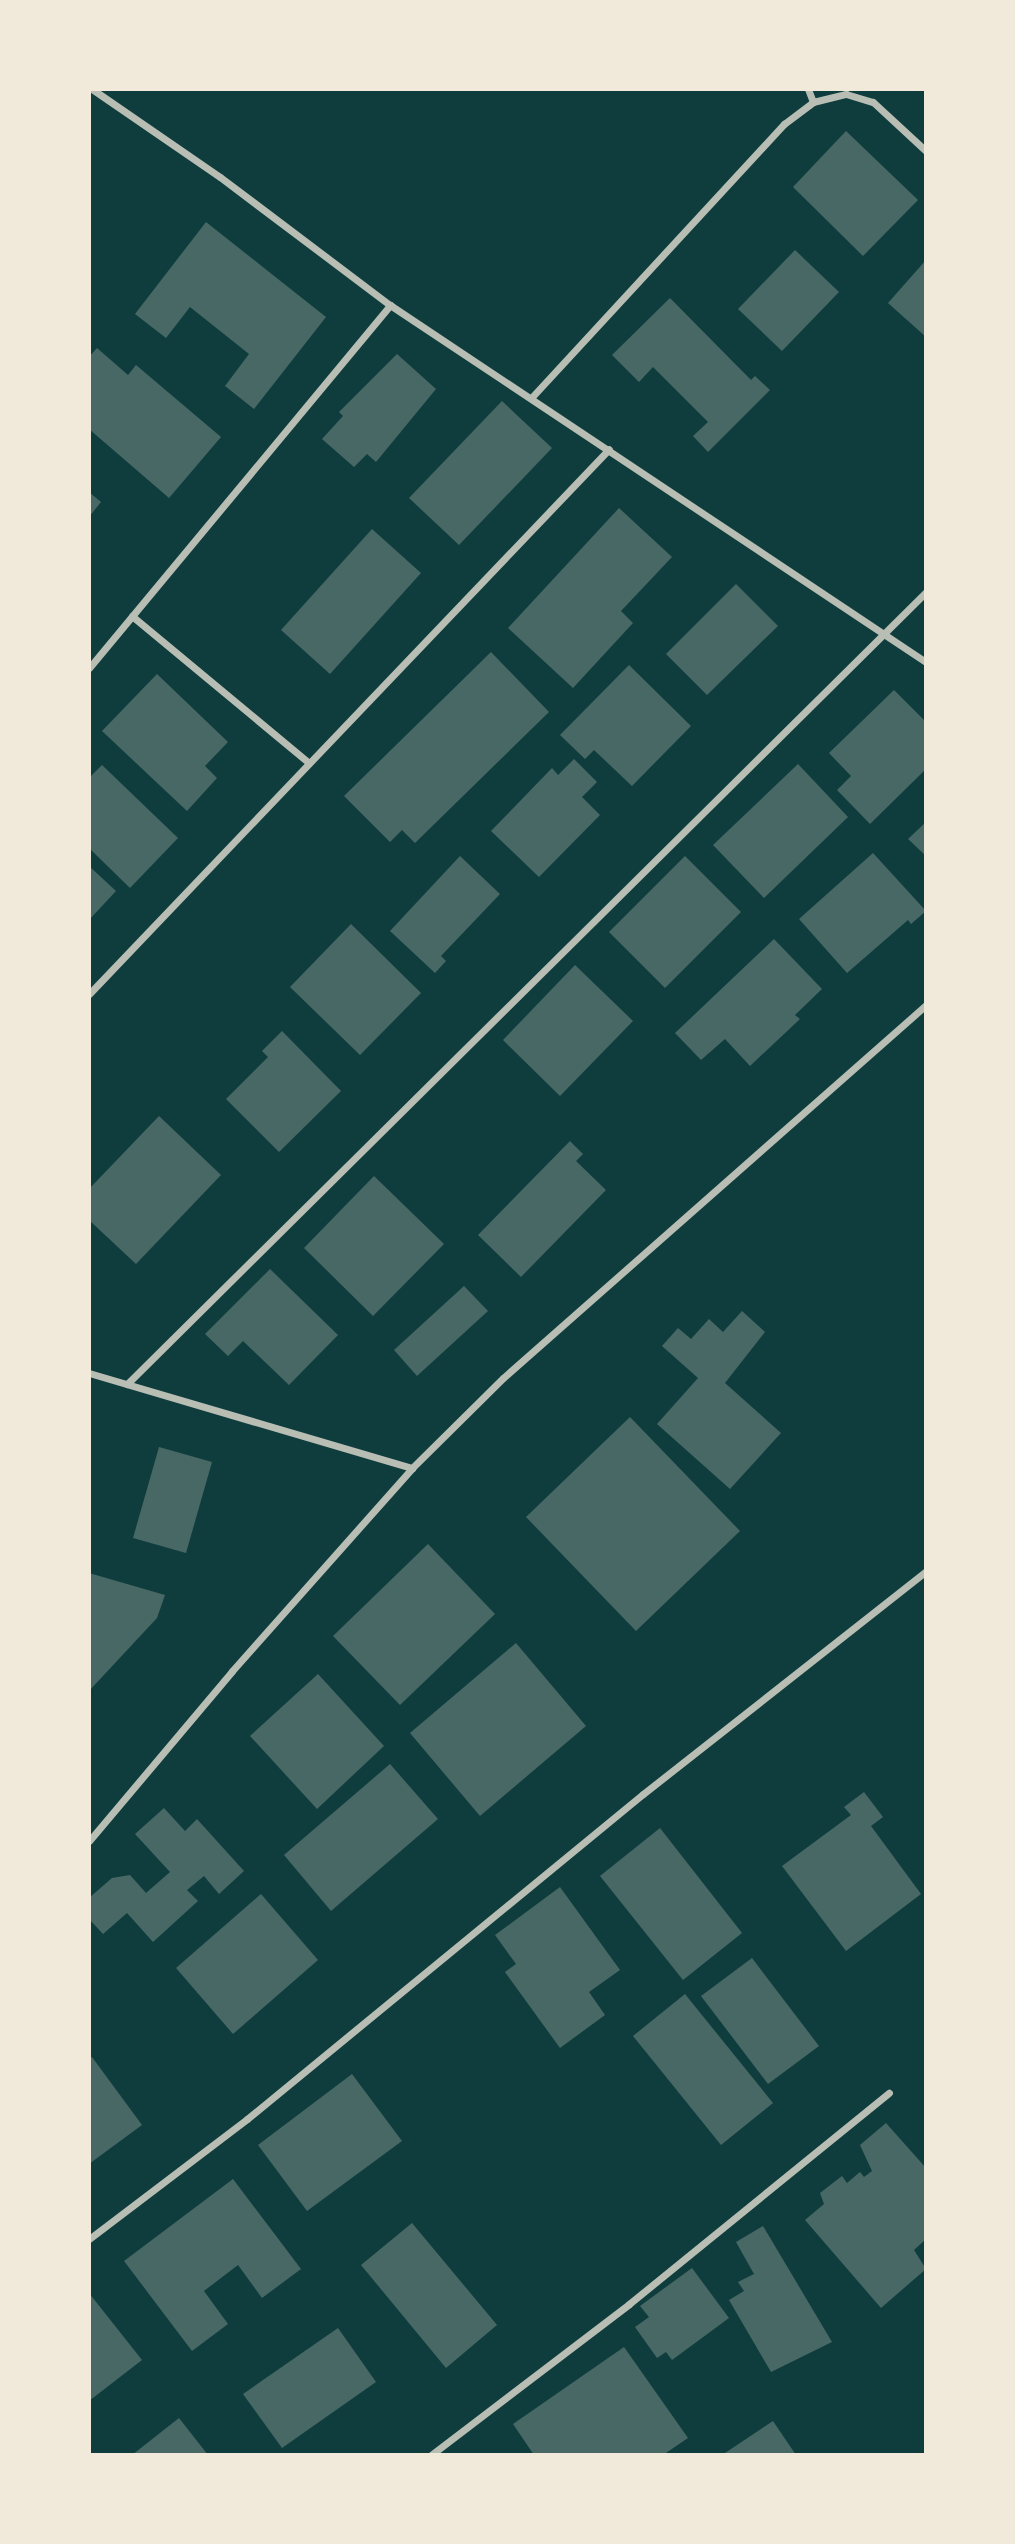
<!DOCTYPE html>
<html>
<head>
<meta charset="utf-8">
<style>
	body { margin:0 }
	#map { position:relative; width:1015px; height:2544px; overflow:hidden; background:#0f3d3e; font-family:"Golos Text",sans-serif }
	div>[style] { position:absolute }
	.building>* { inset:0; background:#486865 }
	.minor>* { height:7px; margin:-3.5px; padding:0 3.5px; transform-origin:3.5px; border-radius:3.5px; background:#b8beb3 }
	span { translate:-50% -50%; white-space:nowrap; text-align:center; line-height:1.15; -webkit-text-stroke:7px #f1e9da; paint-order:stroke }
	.frame { position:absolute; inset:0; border:91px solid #f1e9da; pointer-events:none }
</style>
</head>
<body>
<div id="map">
	<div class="building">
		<div style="clip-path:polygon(846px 131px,918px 200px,863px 256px,793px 187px)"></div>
		<div style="clip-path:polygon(206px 222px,326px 317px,254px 409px,225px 386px,249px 354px,190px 307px,166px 338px,135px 314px)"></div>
		<div style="clip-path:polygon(795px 250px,839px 292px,782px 351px,738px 309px)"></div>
		<div style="clip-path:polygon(926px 260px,926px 337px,888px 303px)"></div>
		<div style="clip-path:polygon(670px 298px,751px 380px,755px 376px,770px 390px,708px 452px,693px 436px,708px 422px,653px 367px,639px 382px,612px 355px)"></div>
		<div style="clip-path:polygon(97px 348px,128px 375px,136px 365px,221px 437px,169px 498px,89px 429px,89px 357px)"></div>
		<div style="clip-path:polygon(397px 354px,436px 389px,376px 462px,367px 454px,354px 467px,322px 439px,343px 416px,339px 412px)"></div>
		<div style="clip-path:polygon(502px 401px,552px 448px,459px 545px,409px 498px)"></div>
		<div style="clip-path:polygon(89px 492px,101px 502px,89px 517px)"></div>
		<div style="clip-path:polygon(619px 508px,672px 557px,621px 611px,633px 623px,573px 688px,508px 628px)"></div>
		<div style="clip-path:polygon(372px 529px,421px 573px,330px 674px,281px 630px)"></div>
		<div style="clip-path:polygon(736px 584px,778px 626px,707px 695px,666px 654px)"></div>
		<div style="clip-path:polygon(491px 652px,549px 712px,415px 843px,402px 830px,390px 842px,344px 796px)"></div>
		<div style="clip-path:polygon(629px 665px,691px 726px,632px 786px,594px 750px,585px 759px,560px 735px)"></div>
		<div style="clip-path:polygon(157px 674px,228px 742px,205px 766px,217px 778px,187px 811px,102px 731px)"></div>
		<div style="clip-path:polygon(894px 690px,926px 722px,926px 769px,870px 824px,837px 790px,851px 776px,829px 753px)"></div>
		<div style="clip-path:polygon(574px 759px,597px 782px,582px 797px,600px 815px,539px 877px,491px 831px,552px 768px,558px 775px)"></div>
		<div style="clip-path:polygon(798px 764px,848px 817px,764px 898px,713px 845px)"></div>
		<div style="clip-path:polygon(102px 765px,178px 838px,130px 888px,89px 848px,89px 778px)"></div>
		<div style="clip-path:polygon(926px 822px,926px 856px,908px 839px)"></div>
		<div style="clip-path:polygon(873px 853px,926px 911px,911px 924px,908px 920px,847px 973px,799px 919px)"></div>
		<div style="clip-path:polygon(460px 856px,500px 894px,441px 956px,446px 961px,435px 973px,390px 931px)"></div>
		<div style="clip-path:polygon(685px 856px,741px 912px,665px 988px,609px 932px)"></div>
		<div style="clip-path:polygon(89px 866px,116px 891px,89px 920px)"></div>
		<div style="clip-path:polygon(351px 924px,421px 993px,360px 1055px,290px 987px)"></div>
		<div style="clip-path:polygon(774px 939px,822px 989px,795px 1015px,800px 1019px,750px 1066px,725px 1039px,701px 1060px,675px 1033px)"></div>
		<div style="clip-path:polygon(575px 965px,633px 1021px,560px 1096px,503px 1040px)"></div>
		<div style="clip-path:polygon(282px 1031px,341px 1091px,279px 1152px,226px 1099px,268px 1057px,262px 1051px)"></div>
		<div style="clip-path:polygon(159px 1116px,221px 1175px,136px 1264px,89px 1220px,89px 1189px)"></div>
		<div style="clip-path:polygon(570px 1141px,583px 1154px,576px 1161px,606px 1190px,521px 1277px,478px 1235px)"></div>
		<div style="clip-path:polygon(374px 1176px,444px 1244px,373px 1316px,304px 1248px)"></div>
		<div style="clip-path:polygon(270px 1269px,338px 1335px,289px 1385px,243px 1341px,228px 1356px,205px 1334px)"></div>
		<div style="clip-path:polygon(464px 1286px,488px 1311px,417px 1376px,394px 1350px)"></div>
		<div style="clip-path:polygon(742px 1311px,765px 1332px,725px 1383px,781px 1433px,730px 1489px,657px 1424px,698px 1378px,662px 1346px,678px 1328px,691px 1339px,709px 1319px,723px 1332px)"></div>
		<div style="clip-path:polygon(630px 1417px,740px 1531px,636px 1631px,526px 1517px)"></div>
		<div style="clip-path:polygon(159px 1447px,212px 1462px,186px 1553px,133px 1538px)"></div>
		<div style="clip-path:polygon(428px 1544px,495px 1614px,400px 1705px,333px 1636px)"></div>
		<div style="clip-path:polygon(89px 1573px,165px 1595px,157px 1618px,89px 1691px)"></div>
		<div style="clip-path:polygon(516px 1643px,586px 1726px,480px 1816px,410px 1733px)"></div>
		<div style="clip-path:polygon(318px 1674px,384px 1746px,317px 1809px,250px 1736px)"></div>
		<div style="clip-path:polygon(390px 1764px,438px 1819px,331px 1911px,284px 1855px)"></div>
		<div style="clip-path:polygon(864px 1792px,883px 1817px,871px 1826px,921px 1894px,846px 1951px,782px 1866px,851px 1815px,844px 1807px)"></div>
		<div style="clip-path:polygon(164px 1808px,185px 1831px,197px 1819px,244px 1871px,219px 1894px,204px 1876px,187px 1890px,198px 1901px,153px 1942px,127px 1913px,103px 1934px,89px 1919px,89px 1898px,112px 1878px,130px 1875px,146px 1893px,170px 1872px,135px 1834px)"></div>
		<div style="clip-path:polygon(660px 1828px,742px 1933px,683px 1980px,600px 1876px)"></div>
		<div style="clip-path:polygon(560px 1887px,620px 1970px,589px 1992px,605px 2015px,560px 2048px,505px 1972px,516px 1964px,495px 1935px)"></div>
		<div style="clip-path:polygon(261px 1894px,318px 1960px,233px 2034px,176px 1968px)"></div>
		<div style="clip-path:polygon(752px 1958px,819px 2046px,768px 2084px,701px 1996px)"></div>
		<div style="clip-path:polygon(685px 1994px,773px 2103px,721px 2145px,633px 2036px)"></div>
		<div style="clip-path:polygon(92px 2057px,142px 2125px,89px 2164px,89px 2059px)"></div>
		<div style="clip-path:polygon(352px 2074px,402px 2141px,307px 2211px,258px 2145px)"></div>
		<div style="clip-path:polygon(886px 2123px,926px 2168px,926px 2239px,914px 2250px,926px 2269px,881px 2308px,805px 2220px,824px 2204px,820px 2193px,842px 2176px,847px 2183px,860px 2172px,864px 2177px,872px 2171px,860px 2145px)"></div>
		<div style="clip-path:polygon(233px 2179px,301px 2269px,262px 2298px,238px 2265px,204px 2291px,228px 2324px,192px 2351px,124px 2261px)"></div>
		<div style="clip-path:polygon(412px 2223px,497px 2325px,446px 2368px,361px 2265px)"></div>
		<div style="clip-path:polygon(763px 2226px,832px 2342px,771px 2372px,729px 2300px,744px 2291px,738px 2282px,754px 2274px,736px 2242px)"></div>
		<div style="clip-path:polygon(692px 2268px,729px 2318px,672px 2360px,666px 2352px,657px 2358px,635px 2327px,649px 2317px,640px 2306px)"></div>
		<div style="clip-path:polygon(89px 2293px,142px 2360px,89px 2401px)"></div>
		<div style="clip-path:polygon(338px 2328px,376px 2382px,282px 2448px,243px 2394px)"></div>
		<div style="clip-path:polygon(624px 2347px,688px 2438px,663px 2455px,534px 2455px,513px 2424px)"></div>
		<div style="clip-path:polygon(179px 2418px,208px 2455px,132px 2455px)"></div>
		<div style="clip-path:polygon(773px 2421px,796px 2455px,722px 2455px)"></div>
	</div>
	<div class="minor">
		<div style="left:92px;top:89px;width:155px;rotate:34.5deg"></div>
		<div style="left:220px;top:177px;width:213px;rotate:37deg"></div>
		<div style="left:390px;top:305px;width:644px;rotate:33.67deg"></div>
		<div style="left:808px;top:89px;width:14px;rotate:69deg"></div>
		<div style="left:532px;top:397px;width:372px;rotate:-47.3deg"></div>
		<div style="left:784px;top:124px;width:36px;rotate:-37deg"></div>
		<div style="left:813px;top:102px;width:34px;rotate:-14deg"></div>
		<div style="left:846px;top:94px;width:28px;rotate:17deg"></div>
		<div style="left:873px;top:102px;width:72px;rotate:42.8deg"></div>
		<div style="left:132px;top:616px;width:230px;rotate:39.7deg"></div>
		<div style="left:89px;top:668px;width:472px;rotate:-50.3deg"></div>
		<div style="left:89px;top:994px;width:753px;rotate:-46.34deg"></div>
		<div style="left:89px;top:1373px;width:337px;rotate:16.4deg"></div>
		<div style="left:127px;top:1384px;width:1125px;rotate:-44.75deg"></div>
		<div style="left:89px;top:1841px;width:222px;rotate:-49.9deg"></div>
		<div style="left:232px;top:1671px;width:271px;rotate:-48.4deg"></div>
		<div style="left:412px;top:1468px;width:128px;rotate:-44.7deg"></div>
		<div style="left:503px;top:1378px;width:564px;rotate:-41.41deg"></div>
		<div style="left:89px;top:2239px;width:198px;rotate:-37.2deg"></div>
		<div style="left:247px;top:2119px;width:512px;rotate:-39.38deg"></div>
		<div style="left:643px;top:1794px;width:360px;rotate:-38.2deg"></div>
		<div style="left:431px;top:2455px;width:249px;rotate:-37.3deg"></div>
		<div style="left:629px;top:2304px;width:335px;rotate:-39.1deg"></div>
	</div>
	<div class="frame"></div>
</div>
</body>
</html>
